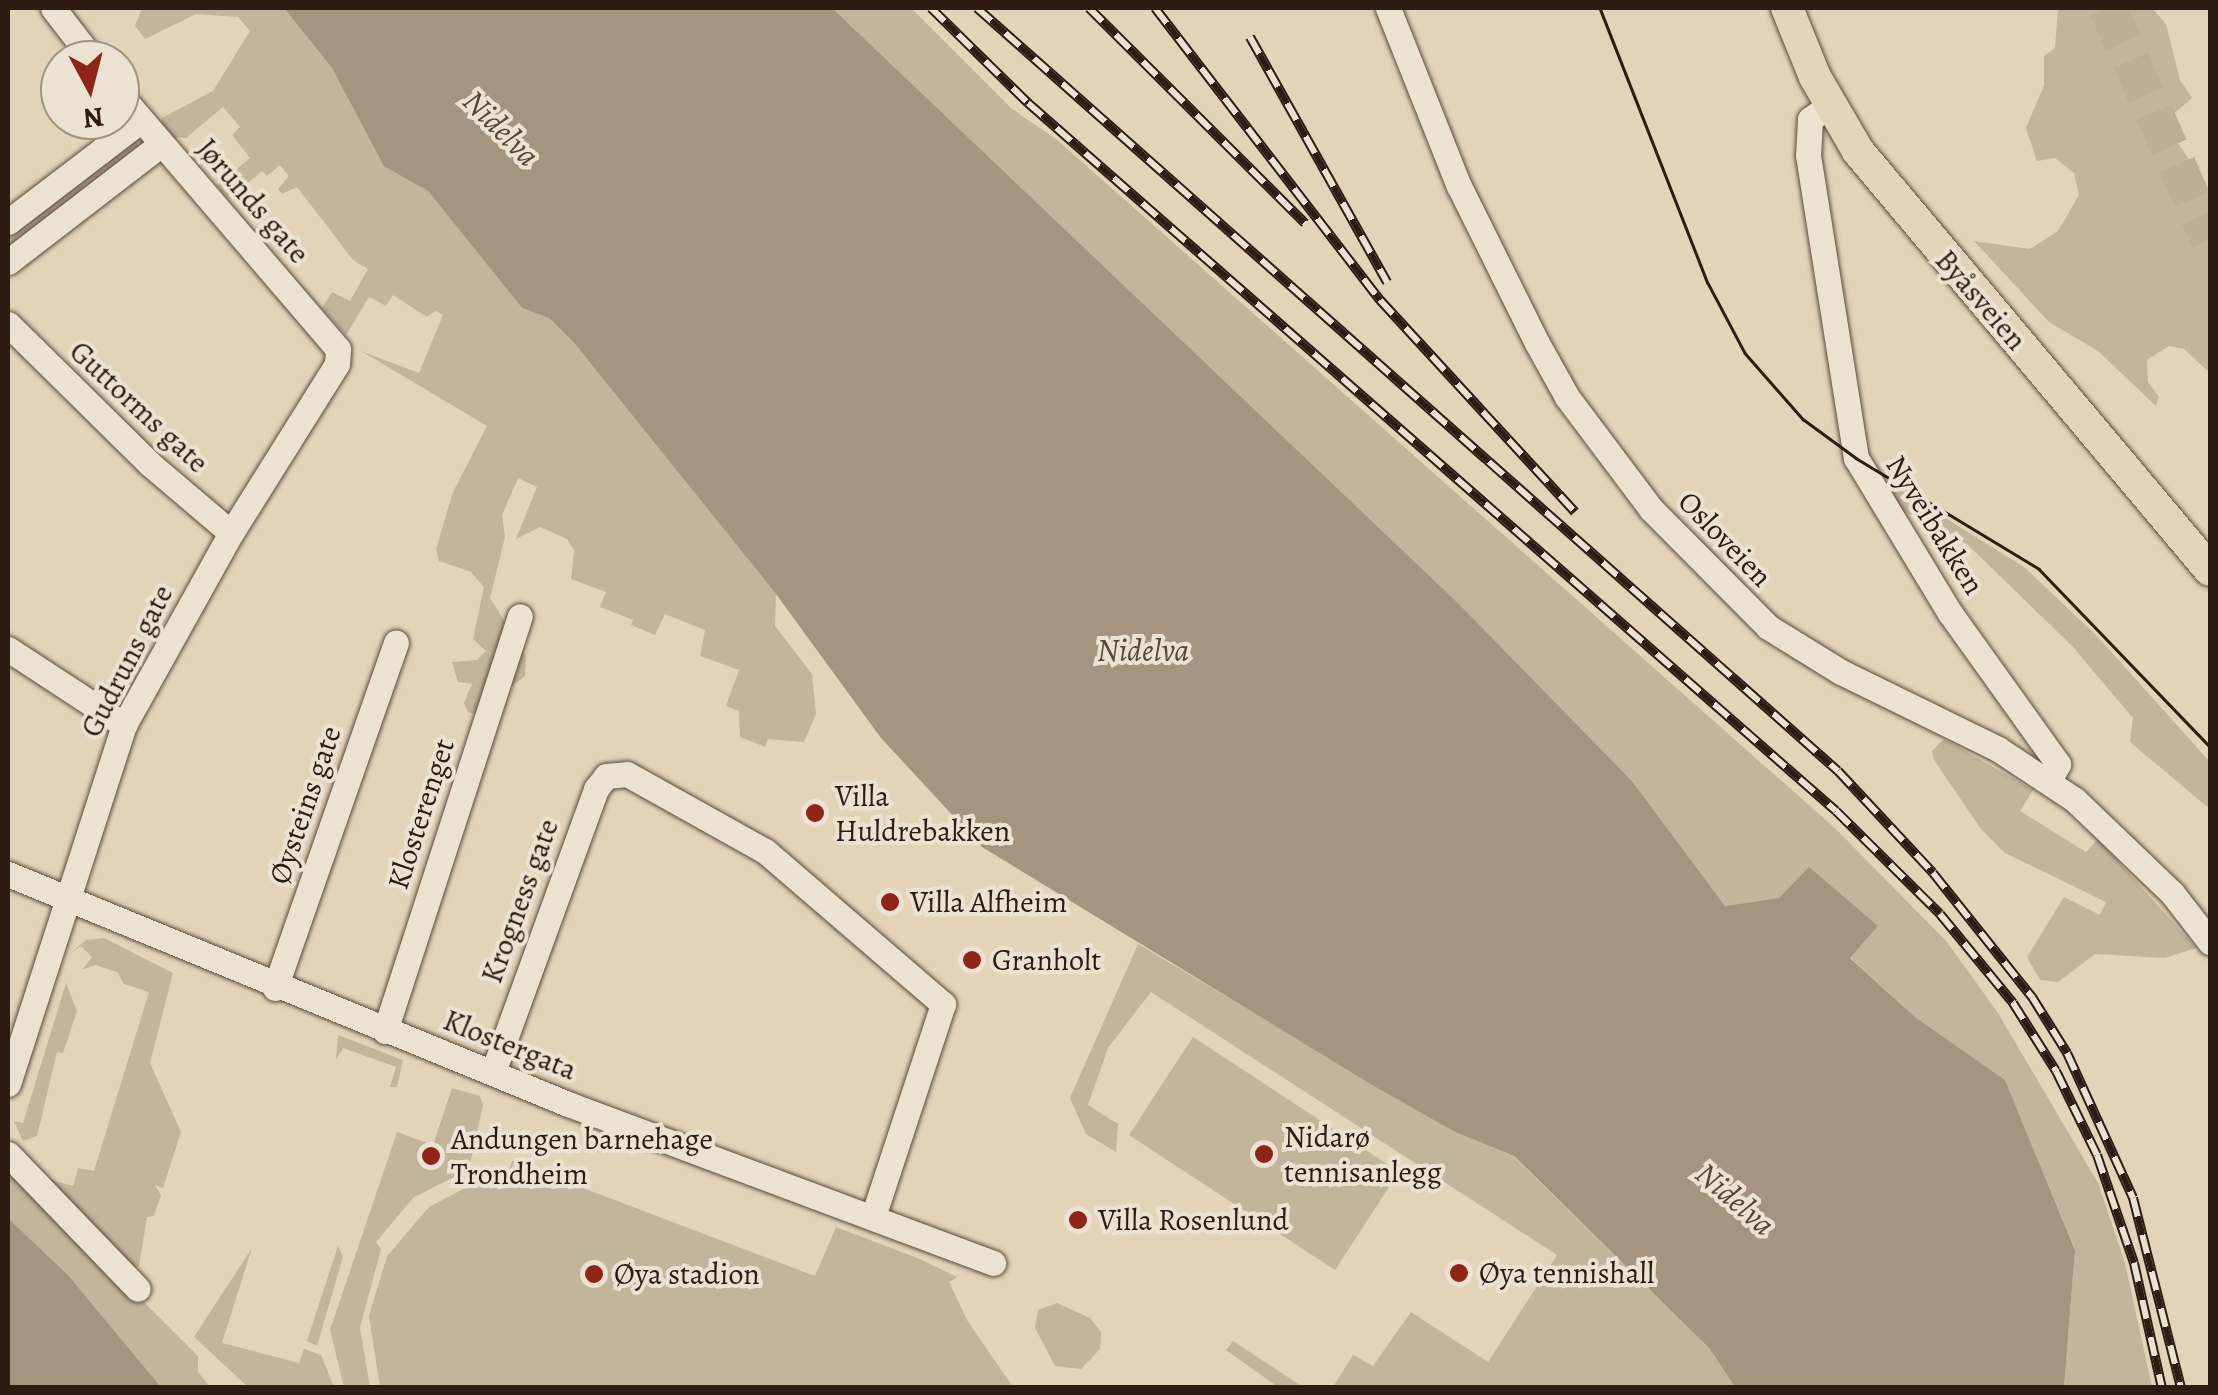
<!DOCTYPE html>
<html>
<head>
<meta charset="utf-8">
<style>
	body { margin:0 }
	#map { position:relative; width:2218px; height:1395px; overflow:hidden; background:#e2d3b9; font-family:Alegreya,serif }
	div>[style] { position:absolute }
	.green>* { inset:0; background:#c3b49c }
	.water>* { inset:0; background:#a59480 }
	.highway-tunnel>* { height:38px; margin-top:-19px; transform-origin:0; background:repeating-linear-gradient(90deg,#beae97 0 38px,transparent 0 57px) }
	.roads { filter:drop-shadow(0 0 2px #5b493b) drop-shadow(0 0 2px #5b493b) }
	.minor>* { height:25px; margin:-12.5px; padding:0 12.5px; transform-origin:12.5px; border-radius:12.5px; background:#ece2d2 }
	.major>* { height:32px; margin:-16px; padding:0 16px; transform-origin:16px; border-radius:16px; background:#e2d3b9 }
	.tram>* { height:2.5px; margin:-1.25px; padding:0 1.25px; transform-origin:1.25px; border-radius:1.25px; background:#2e1b11 }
	.rail>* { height:10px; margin-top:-5px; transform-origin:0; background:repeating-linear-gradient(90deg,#ece2d2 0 19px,#2e1b11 0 38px); box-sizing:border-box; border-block:2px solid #2e1b11 }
	.dots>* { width:28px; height:28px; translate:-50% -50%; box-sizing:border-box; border:5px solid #ece2d2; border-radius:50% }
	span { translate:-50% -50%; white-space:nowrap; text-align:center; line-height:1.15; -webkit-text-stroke:8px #ece2d2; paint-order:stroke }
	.street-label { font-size:30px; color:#2e1b11 }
	.poi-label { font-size:30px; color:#2e1b11 }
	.left { translate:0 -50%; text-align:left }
	.water-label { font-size:32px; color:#584538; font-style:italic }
	.frame { position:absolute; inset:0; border:10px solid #2e1b11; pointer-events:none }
	.north { position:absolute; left:40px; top:40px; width:100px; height:100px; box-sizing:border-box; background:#ece2d2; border:2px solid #a09285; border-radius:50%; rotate:173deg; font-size:28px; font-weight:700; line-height:40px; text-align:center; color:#2e1b11 }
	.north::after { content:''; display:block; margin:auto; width:35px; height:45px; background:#8f2418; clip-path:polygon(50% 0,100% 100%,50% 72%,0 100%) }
</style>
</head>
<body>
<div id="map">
	<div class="green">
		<div style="clip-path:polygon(142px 8px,284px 8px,332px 68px,387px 164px,428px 191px,522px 308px,549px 318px,575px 344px,776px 594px,775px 626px,812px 674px,816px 714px,804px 742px,768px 739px,765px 747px,740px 737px,739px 711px,726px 706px,739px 670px,700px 656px,705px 630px,665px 614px,655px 635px,631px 625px,633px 620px,600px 607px,606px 592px,571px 579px,574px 550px,567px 539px,540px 527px,516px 539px,537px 487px,518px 478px,502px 515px,505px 537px,490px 598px,526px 656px,525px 676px,475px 714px,468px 712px,464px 703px,472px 684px,458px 682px,452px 662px,477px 660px,486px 651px,473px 639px,484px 587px,471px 572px,439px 561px,436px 549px,453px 492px,487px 426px,361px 351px,419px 373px,443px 315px,436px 311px,427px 317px,393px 295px,386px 306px,369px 297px,346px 335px,322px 308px,332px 292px,350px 301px,368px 269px,353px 260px,297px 187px,282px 194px,278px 189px,289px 176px,280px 165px,267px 176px,262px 171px,229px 199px,217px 186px,250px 158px,232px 135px,240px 127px,223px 107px,186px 138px,168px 137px,162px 126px,162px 118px,213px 91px,250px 31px,238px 17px,196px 14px,145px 39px,135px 26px)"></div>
		<div style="clip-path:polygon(832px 8px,911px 8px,1012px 109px,1056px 139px,1837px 830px,1947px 942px,1998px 1013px,2098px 1183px,2125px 1263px,2152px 1387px,2064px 1387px,2075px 1249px,2005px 1080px,1915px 1017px,1850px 957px,1878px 926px,1779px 898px,1725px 906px,1632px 781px,1458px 603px)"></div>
		<div style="clip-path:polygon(2058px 8px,2152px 8px,2166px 24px,2180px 80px,2192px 98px,2164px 122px,2210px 191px,2210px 373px,2184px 349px,2169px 346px,2147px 360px,2148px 382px,2159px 397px,2156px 406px,2098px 351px,2049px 322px,1974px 241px,2030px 249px,2058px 231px,2079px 195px,2074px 173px,2055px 158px,2037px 161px,2026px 128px,2044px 85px,2044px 56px,2055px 48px)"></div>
		<div style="clip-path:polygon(133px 137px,139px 146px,8px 249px,8px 231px)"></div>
		<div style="clip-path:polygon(1865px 468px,2024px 567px,2097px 636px,2210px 762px,2210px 809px,2130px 742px,2133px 718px,2072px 646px,1967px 544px,1897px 508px)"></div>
		<div style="clip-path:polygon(1944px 739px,2033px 790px,2020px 811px,2086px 852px,2098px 839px,2196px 948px,2165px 958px,2095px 954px,2058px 982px,2040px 980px,2027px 957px,2064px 897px,2100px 915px,2106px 902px,2005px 853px,1981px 829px,1934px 760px,1932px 751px)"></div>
		<div style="clip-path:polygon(104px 938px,173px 973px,150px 1063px,181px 1132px,163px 1188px,155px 1185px,161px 1195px,154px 1216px,147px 1217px,139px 1266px,129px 1271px,49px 1186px,51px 1180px,73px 1186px,78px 1168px,94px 1171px,149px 992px,124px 984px,117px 972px,95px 965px,82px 970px,92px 957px,81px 946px,68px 955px,86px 940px)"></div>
		<div style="clip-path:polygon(1138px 944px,1455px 1132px,1513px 1156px,1710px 1349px,1735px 1387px,1333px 1387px,1353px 1355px,1373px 1366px,1411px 1312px,1488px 1362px,1557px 1255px,1151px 992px,1108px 1048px,1088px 1105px,1118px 1124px,1116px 1152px,1086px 1134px,1070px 1098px)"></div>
		<div style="clip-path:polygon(66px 983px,77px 1011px,63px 1053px,57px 1052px,37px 1136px,23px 1141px,14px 1121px,23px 1123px)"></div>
		<div style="clip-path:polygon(338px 1035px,403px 1060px,397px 1087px,390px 1087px,396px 1067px,343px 1048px,336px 1060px)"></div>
		<div style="clip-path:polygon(1193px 1037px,1399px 1172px,1335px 1270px,1129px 1135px)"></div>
		<div style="clip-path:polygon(452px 1088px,480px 1096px,483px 1105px,469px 1169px,413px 1198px,376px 1242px,381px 1249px,360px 1328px,370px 1387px,344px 1387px,330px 1330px,397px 1132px,433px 1145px)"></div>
		<div style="clip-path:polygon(512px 1161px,815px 1276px,836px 1227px,920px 1259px,957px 1277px,949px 1282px,967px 1320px,1013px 1387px,380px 1387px,369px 1316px,387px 1256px,429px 1207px,473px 1184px,507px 1176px)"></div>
		<div style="clip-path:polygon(8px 1167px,198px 1356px,198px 1372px,210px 1387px,161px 1387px,68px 1275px,8px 1218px)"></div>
		<div style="clip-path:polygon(338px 1246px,343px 1257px,317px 1346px,307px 1341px)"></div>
		<div style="clip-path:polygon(252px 1248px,222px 1343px,299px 1363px,304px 1349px,321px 1355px,334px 1387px,248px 1387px,194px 1337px)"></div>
		<div style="clip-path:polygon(1057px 1303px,1090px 1318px,1101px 1332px,1100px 1349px,1081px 1369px,1055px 1366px,1035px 1328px,1038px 1310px)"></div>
		<div style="clip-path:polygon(1233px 1341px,1303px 1387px,1278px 1387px,1226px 1350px)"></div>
	</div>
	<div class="water">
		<div style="clip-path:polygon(284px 8px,832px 8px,1458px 603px,1632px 781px,1725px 906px,1779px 898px,1809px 867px,1878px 926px,1850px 958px,1915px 1017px,2005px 1080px,2075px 1250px,2064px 1387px,1735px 1387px,1710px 1349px,1514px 1156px,1455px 1132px,1369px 1083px,982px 847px,881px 738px,776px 594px,575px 344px,549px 318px,522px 308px,428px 191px,384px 166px,332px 68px)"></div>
		<div style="clip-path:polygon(8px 1218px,68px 1275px,161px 1387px,8px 1387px)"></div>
	</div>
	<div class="highway-tunnel">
		<div style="left:2108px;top:8px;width:253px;rotate:66.3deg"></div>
	</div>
	<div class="roads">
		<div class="minor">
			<div style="left:53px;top:8px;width:66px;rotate:52.4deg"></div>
			<div style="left:1388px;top:8px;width:192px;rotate:68.3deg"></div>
			<div style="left:1459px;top:186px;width:175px;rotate:63.6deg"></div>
			<div style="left:1537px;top:343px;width:62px;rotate:60.9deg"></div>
			<div style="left:1567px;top:397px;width:140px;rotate:53.1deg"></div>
			<div style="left:1651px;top:509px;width:166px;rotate:45.2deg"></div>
			<div style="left:1768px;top:627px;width:86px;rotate:31.7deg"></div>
			<div style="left:1841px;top:672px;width:175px;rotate:26.1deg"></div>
			<div style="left:1998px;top:749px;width:92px;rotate:33.5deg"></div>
			<div style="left:2075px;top:800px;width:134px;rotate:43.8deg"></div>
			<div style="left:2172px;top:893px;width:62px;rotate:52.2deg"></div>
			<div style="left:1831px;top:104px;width:26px;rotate:144deg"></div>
			<div style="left:1810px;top:119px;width:36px;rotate:93deg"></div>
			<div style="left:1808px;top:155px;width:307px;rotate:81deg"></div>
			<div style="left:1856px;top:458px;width:181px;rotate:58.8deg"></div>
			<div style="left:1950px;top:613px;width:186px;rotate:54.4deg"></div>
			<div style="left:2058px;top:764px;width:19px;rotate:118deg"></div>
			<div style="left:8px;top:222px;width:166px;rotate:-37.4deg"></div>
			<div style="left:8px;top:262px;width:193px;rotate:-37.6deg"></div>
			<div style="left:8px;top:324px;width:199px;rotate:44.6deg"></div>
			<div style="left:150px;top:464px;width:106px;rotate:40.4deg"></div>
			<div style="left:8px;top:649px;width:139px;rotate:33.2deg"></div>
			<div style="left:8px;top:874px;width:605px;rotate:22.33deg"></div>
			<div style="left:568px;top:1104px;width:454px;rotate:20.5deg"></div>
			<div style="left:275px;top:988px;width:366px;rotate:-70.7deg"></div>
			<div style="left:385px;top:1031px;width:436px;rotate:-72deg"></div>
			<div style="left:493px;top:1072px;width:301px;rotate:-70deg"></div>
			<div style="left:596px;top:789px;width:16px;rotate:-52deg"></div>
			<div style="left:606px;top:776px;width:21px;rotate:-5deg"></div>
			<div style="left:627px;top:774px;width:158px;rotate:29.2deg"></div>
			<div style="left:765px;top:851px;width:235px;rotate:40.7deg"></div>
			<div style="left:943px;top:1004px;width:224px;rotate:108.2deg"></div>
			<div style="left:8px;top:1084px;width:377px;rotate:-72.1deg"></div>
			<div style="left:124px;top:725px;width:220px;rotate:-60.9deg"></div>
			<div style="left:231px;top:533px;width:199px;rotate:-57.9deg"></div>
			<div style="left:337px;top:364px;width:15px;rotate:-86deg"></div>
			<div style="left:338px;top:349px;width:335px;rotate:-130.6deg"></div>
			<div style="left:8px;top:1154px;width:187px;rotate:46.1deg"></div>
		</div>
		<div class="major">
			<div style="left:1787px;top:8px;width:74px;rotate:67.9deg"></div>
			<div style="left:1815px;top:77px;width:86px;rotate:59.8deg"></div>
			<div style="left:1858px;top:151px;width:547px;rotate:49.97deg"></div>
		</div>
	</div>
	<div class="tram">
		<div style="left:1600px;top:8px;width:295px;rotate:68.6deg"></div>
		<div style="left:1708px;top:283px;width:79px;rotate:62.1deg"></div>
		<div style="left:1745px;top:353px;width:88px;rotate:48.7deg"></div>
		<div style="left:1803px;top:419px;width:66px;rotate:36.3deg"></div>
		<div style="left:1856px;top:458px;width:214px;rotate:31.2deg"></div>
		<div style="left:2039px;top:569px;width:247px;rotate:46.1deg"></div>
	</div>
	<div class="rail">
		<div style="left:931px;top:8px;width:136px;rotate:44.4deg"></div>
		<div style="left:1028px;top:103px;width:1074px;rotate:41.23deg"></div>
		<div style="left:1836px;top:811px;width:146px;rotate:44.7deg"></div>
		<div style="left:1940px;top:914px;width:115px;rotate:50.6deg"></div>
		<div style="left:2013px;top:1003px;width:80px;rotate:57.7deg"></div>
		<div style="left:2056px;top:1071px;width:93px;rotate:64deg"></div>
		<div style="left:2097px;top:1155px;width:114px;rotate:71.1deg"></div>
		<div style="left:2134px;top:1263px;width:128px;rotate:77.4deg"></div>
		<div style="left:977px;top:8px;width:1150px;rotate:41.55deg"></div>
		<div style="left:1838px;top:771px;width:139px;rotate:47deg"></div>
		<div style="left:1933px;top:873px;width:159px;rotate:51.4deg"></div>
		<div style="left:2032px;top:997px;width:66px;rotate:58deg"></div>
		<div style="left:2067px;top:1053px;width:159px;rotate:65.5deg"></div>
		<div style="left:2133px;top:1198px;width:196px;rotate:75.8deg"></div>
		<div style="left:1089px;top:8px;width:305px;rotate:44.9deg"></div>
		<div style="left:1155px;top:8px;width:369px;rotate:52.4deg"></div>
		<div style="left:1380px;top:300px;width:288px;rotate:47.4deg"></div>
		<div style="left:1250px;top:37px;width:281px;rotate:60.8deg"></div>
	</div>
	<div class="dots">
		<div style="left:815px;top:813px;background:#8f2418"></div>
		<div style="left:890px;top:902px;background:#8f2418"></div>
		<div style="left:972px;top:960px;background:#8f2418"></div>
		<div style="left:1264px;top:1154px;background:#8f2418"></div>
		<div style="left:431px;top:1156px;background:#8f2418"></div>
		<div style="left:1078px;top:1220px;background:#8f2418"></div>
		<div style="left:1459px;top:1273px;background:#8f2418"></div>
		<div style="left:594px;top:1274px;background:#8f2418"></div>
	</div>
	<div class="street-label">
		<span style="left:253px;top:201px;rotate:49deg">Jørunds gate</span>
		<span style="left:1981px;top:300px;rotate:49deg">Byåsveien</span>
		<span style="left:139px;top:407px;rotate:43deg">Guttorms gate</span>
		<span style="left:1935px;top:525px;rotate:58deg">Nyveibakken</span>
		<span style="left:1725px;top:539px;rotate:46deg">Osloveien</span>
		<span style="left:127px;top:661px;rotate:-63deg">Gudruns gate</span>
		<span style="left:305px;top:805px;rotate:-71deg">Øysteins gate</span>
		<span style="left:421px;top:814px;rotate:-72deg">Klosterenget</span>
		<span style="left:520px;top:901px;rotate:-70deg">Krogness gate</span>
		<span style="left:510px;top:1045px;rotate:22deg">Klostergata</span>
	</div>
	<div class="poi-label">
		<span class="left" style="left:835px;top:813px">Villa<br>Huldrebakken</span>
		<span class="left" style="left:910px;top:902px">Villa Alfheim</span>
		<span class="left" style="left:992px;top:960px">Granholt</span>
		<span class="left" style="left:1284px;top:1154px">Nidarø<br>tennisanlegg</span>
		<span class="left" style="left:451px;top:1156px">Andungen barnehage<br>Trondheim</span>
		<span class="left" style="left:1098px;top:1220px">Villa Rosenlund</span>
		<span class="left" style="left:1479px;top:1273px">Øya tennishall</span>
		<span class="left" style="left:614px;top:1274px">Øya stadion</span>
	</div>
	<div class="water-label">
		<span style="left:501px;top:128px;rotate:45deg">Nidelva</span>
		<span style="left:1143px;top:650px">Nidelva</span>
		<span style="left:1735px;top:1199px;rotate:41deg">Nidelva</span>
	</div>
	<div class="frame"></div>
	<div class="north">N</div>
</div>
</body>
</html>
